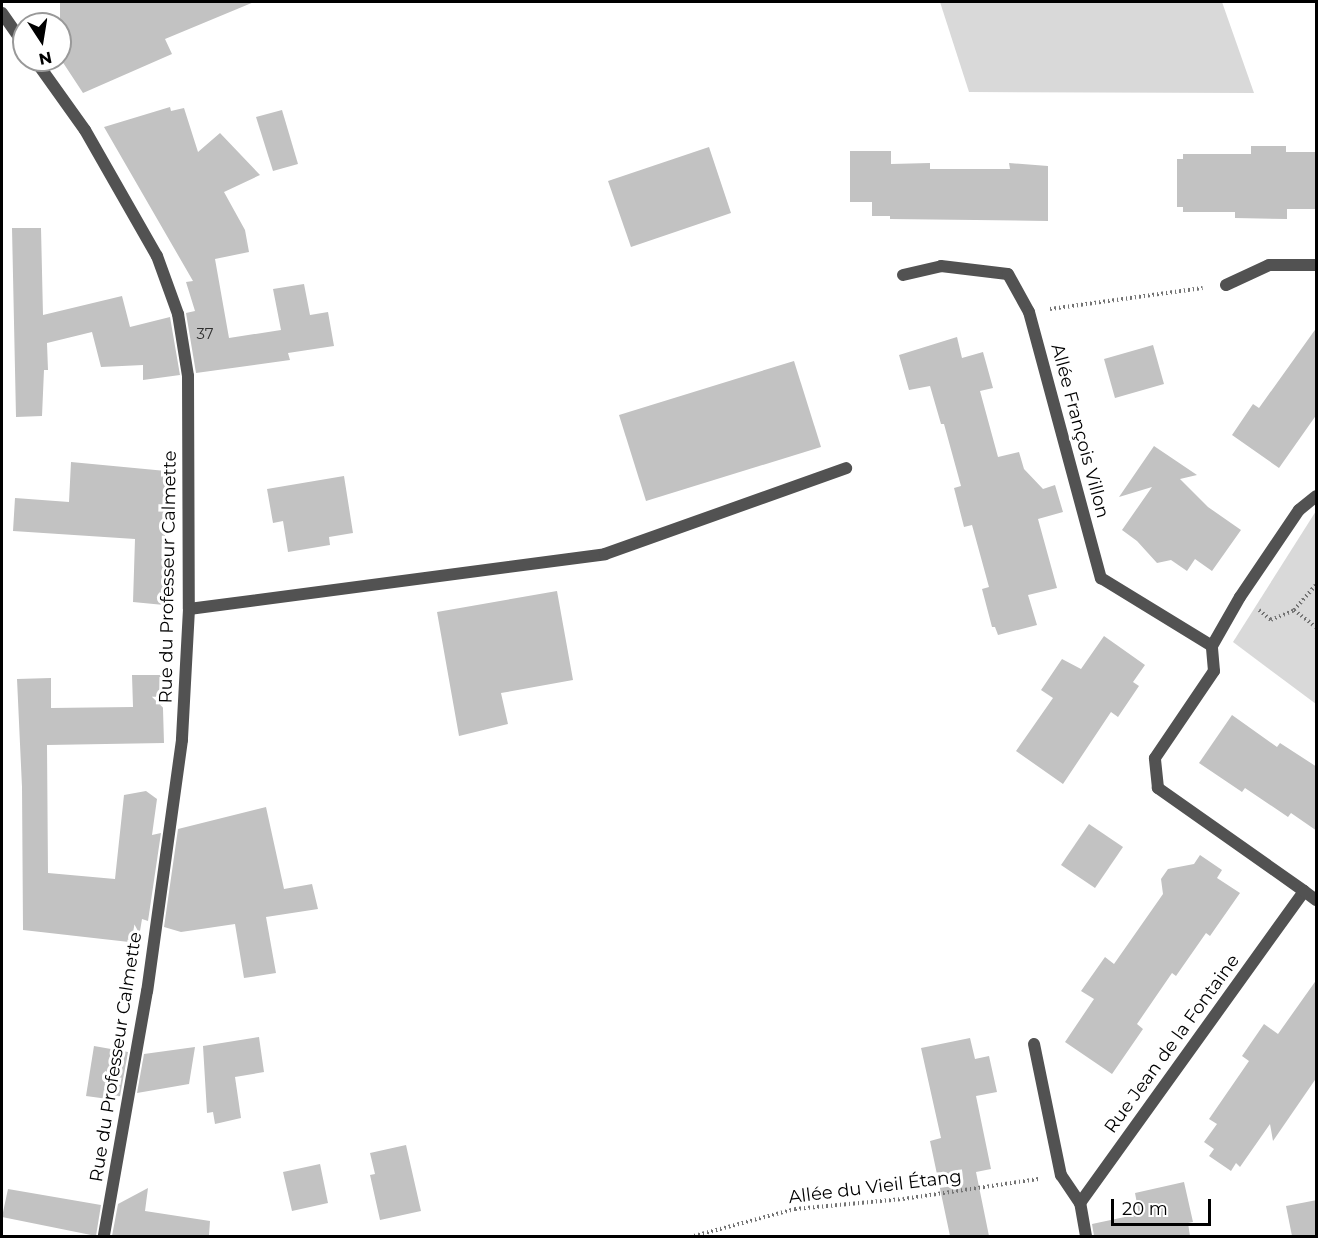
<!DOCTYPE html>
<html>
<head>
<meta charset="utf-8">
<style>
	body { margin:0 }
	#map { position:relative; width:1318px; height:1238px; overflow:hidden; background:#fff; font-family:Montserrat,sans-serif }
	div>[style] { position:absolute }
	.green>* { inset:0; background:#d9d9d9 }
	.building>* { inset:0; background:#c2c2c2 }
	.path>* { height:4px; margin-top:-2px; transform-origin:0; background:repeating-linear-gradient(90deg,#747474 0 1.5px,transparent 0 4.5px) }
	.service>* { height:12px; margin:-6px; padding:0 6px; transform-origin:6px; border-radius:6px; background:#525252 }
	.minor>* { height:12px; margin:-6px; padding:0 6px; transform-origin:6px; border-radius:6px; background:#525252 }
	span { translate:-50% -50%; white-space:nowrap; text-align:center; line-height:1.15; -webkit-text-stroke:6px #fff; paint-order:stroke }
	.number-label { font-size:15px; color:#303030 }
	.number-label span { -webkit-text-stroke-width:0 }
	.street-label { font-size:18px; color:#000 }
	.frame { position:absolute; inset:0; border:3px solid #000; pointer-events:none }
	.north { position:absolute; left:12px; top:12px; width:60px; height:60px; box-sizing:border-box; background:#fff; border:2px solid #999; border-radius:50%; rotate:168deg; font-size:16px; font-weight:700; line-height:24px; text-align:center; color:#000 }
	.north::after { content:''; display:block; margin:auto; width:21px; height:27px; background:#000; clip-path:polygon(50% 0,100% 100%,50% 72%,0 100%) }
	.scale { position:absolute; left:1111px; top:1199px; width:100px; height:27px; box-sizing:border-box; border:3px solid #000; border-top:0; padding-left:8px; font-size:18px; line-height:21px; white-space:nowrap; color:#000; -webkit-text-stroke:4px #fff; paint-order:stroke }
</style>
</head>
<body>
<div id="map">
	<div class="green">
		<div style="clip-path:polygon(940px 2px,1222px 2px,1254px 93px,969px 92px)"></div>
		<div style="clip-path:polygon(1316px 511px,1316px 704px,1233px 642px)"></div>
	</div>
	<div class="building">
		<div style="clip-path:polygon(60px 2px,254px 2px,165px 39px,172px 54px,83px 93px,60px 58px)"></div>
		<div style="clip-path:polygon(170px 107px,171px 111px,184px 108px,198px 152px,220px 133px,260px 175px,224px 192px,245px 230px,249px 252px,215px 259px,229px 338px,281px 330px,273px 289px,304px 284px,310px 315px,328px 312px,334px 346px,288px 353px,290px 360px,196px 373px,186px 313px,195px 311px,186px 282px,193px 281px,104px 127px)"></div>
		<div style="clip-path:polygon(282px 110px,298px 164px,273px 171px,256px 117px)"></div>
		<div style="clip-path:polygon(1251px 146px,1286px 146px,1286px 152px,1317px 152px,1317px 209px,1287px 209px,1287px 219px,1235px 218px,1235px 212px,1183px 212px,1183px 207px,1177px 207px,1177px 159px,1183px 159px,1183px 154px,1251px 154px)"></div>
		<div style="clip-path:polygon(709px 147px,731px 213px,631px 247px,608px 181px)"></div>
		<div style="clip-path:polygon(850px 151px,891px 151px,891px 164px,930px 163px,930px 169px,1010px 169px,1009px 163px,1048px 166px,1048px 221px,890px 219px,890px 216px,872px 216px,872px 202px,850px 202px)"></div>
		<div style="clip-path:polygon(12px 228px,41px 228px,43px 315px,122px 296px,130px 327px,170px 317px,180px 375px,143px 380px,143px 365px,101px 367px,92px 332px,47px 343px,48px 370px,44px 370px,42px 416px,16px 417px)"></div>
		<div style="clip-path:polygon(1317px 327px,1317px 414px,1279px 468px,1232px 435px,1253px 404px,1259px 408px)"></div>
		<div style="clip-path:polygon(957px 337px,962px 358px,983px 352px,993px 388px,980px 391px,998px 457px,1019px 452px,1024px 469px,1043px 489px,1055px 485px,1063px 512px,1038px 519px,1057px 588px,1028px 595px,1037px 625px,998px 635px,995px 627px,992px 627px,982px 589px,989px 587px,972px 525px,964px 527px,954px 488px,961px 486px,944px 424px,941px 424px,930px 386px,909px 390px,899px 355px)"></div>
		<div style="clip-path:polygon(1153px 345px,1164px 384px,1115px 398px,1104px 359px)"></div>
		<div style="clip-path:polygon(794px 361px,821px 447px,646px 501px,619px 415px)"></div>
		<div style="clip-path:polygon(1154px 446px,1197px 475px,1180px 479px,1208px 507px,1241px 530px,1212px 571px,1195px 559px,1187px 571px,1171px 560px,1157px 563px,1137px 541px,1122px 530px,1152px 487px,1119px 497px)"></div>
		<div style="clip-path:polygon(71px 462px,166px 471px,164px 605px,133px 602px,135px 539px,13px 531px,15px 498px,69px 502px)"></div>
		<div style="clip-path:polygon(344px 476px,353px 533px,329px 537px,330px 545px,288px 552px,283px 521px,273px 523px,267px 489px)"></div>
		<div style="clip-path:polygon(557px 591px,573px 680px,501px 693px,508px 724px,459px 736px,437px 612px)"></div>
		<div style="clip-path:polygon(1104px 636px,1145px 665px,1133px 682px,1139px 686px,1118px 717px,1111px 712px,1063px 784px,1016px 751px,1053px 698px,1041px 690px,1062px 659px,1081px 669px)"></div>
		<div style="clip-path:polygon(132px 675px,162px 675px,164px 743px,47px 745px,48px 873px,115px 879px,124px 795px,146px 791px,157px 799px,152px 835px,161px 833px,148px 921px,142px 919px,138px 943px,23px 930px,22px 787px,17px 679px,51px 678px,51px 708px,133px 707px)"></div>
		<div style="clip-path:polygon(1232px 715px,1277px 747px,1280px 743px,1317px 767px,1317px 831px,1291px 813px,1288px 817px,1245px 788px,1242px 792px,1199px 763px)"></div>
		<div style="clip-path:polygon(266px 807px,284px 889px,312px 884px,318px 909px,266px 917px,276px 973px,244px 978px,235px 924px,181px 932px,164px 927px,178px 829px)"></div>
		<div style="clip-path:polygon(1089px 824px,1123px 847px,1095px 888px,1061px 865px)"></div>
		<div style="clip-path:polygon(1200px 855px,1222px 870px,1217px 878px,1240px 893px,1210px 936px,1206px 933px,1176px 976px,1172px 973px,1137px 1024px,1143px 1029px,1112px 1074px,1065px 1042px,1094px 999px,1081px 991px,1105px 957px,1114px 964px,1163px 894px,1161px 879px,1168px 869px,1194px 864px)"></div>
		<div style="clip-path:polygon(1317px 979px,1317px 1077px,1273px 1141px,1270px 1124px,1240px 1167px,1236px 1163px,1231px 1171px,1209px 1156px,1214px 1149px,1204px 1142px,1217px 1124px,1209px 1119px,1249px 1061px,1242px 1056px,1264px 1024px,1278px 1034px)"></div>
		<div style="clip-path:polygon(259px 1037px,264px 1072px,235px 1077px,241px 1118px,215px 1124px,213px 1112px,207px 1113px,203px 1046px)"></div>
		<div style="clip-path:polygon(970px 1038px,975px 1059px,989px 1056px,997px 1092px,976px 1096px,991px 1169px,976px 1172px,989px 1236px,950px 1236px,930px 1141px,941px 1138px,921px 1048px)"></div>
		<div style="clip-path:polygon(94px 1046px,128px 1052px,120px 1096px,108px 1099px,86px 1096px)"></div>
		<div style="clip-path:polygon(195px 1047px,189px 1084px,137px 1093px,144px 1054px)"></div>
		<div style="clip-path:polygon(406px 1145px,421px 1211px,380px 1220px,370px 1175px,375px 1174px,370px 1153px)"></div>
		<div style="clip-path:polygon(320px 1164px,328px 1203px,292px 1211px,283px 1172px)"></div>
		<div style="clip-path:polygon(1184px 1182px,1193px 1222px,1188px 1223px,1190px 1236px,1094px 1236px,1092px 1224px,1139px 1214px,1135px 1193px)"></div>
		<div style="clip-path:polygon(148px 1188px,145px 1211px,210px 1221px,209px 1236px,112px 1236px,118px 1204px)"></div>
		<div style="clip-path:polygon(8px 1189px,101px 1205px,96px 1236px,2px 1217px)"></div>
		<div style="clip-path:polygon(1317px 1200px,1317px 1236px,1292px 1236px,1286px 1206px)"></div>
	</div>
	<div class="path">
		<div style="left:1050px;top:309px;width:154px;rotate:-7.8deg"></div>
		<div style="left:1259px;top:610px;width:16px;rotate:40deg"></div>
		<div style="left:1271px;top:620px;width:25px;rotate:-23deg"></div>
		<div style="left:1294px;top:610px;width:33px;rotate:-49deg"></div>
		<div style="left:1294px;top:610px;width:28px;rotate:38deg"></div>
		<div style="left:694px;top:1236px;width:105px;rotate:-15deg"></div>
		<div style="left:795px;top:1209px;width:108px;rotate:-5.3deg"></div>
		<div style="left:903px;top:1199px;width:137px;rotate:-8.4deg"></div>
	</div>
	<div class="service">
		<div style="left:189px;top:609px;width:420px;rotate:-7.5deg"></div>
		<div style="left:605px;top:554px;width:256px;rotate:-19.6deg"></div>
	</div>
	<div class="minor">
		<div style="left:2px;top:13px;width:38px;rotate:55deg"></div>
		<div style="left:35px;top:60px;width:86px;rotate:54.5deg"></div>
		<div style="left:85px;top:130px;width:145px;rotate:60.3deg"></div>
		<div style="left:157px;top:256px;width:62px;rotate:70.1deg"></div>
		<div style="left:178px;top:314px;width:63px;rotate:80.8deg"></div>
		<div style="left:188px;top:376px;width:233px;rotate:89.8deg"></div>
		<div style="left:189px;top:609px;width:131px;rotate:93.1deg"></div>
		<div style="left:182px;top:740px;width:253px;rotate:97.9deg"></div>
		<div style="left:147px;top:991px;width:249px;rotate:100deg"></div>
		<div style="left:903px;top:275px;width:39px;rotate:-13deg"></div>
		<div style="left:941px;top:266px;width:67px;rotate:6.8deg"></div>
		<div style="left:1008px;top:274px;width:43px;rotate:61.1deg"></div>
		<div style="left:1029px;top:312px;width:276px;rotate:74.9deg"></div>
		<div style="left:1101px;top:578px;width:130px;rotate:31.5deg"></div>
		<div style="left:1226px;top:285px;width:47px;rotate:-24.9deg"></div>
		<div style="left:1269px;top:265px;width:47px"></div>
		<div style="left:1304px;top:891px;width:179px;rotate:-144.8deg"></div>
		<div style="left:1158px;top:788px;width:30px;rotate:-96deg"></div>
		<div style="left:1155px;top:758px;width:105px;rotate:-55.9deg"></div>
		<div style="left:1214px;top:671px;width:25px;rotate:-95deg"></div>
		<div style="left:1212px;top:646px;width:56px;rotate:-60.3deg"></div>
		<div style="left:1240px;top:597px;width:105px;rotate:-55.9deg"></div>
		<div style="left:1299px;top:510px;width:22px;rotate:-39deg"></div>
		<div style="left:1034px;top:1044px;width:134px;rotate:78.4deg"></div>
		<div style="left:1061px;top:1175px;width:34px;rotate:56deg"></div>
		<div style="left:1086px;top:1236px;width:34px;rotate:-100deg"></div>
		<div style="left:1080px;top:1203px;width:384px;rotate:-54.3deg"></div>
		<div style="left:1304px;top:891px;width:15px;rotate:37deg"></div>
	</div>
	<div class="number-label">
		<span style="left:205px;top:334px">37</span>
	</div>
	<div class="street-label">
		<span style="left:1080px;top:431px;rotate:75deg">Allée François Villon</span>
		<span style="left:168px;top:577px;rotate:-89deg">Rue du Professeur Calmette</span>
		<span style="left:1172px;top:1044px;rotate:-54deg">Rue Jean de la Fontaine</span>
		<span style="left:116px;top:1057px;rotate:-81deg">Rue du Professeur Calmette</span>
		<span style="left:875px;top:1187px;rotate:-7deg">Allée du Vieil Étang</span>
	</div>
	<div class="frame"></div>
	<div class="north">N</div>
	<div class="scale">20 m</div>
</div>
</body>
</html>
